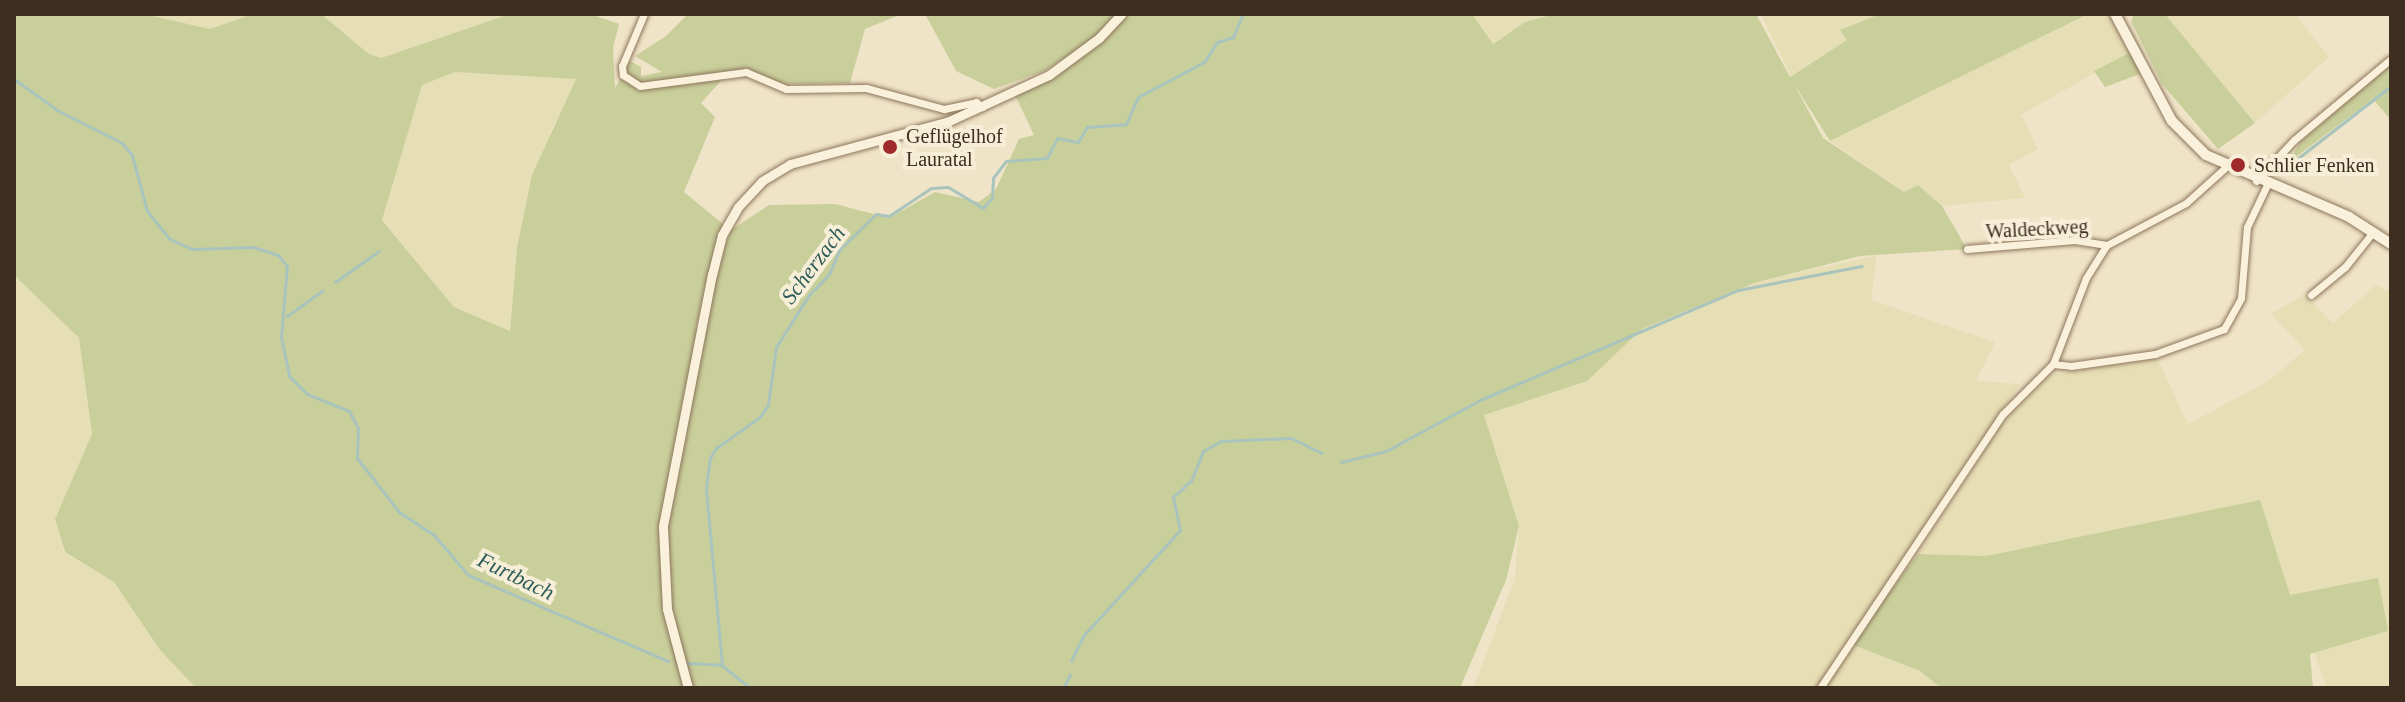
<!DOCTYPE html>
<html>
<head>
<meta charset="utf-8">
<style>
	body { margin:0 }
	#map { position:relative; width:2405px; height:702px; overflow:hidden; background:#f0e4c8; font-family:"Times New Roman",serif }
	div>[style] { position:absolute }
	.farmland>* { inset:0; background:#e6deb5 }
	.green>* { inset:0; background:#c9cf9b }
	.stream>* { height:3px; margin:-1.5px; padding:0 1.5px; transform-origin:1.5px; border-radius:1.5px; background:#a9c4bc }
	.roads { filter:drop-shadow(0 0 2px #8d765c) drop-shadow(0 0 2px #8d765c) }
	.minor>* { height:7px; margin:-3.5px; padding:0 3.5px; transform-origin:3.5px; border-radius:3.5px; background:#faf1dc }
	.tertiary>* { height:9px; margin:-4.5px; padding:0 4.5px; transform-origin:4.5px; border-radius:4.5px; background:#faf1dc }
	.secondary>* { height:10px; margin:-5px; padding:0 5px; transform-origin:5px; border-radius:5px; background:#faf1dc }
	.dots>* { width:22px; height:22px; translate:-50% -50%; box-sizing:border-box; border:4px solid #f7eed8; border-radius:50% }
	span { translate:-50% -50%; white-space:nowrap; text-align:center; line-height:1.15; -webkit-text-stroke:8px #f7eed8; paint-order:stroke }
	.poi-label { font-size:20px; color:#3d2e20 }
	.left { translate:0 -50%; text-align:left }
	.street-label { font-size:20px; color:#3d2e20 }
	.water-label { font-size:22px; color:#2f5d5a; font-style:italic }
	.frame { position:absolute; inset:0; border:16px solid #3d2e20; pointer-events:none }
</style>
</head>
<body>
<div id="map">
	<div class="farmland">
		<div style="clip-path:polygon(144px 14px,253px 14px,210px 29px)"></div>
		<div style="clip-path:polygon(321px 14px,510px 14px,381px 58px,369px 54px)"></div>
		<div style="clip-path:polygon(1472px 14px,1555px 14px,1525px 22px,1492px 44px)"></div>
		<div style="clip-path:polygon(1761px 14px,1880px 14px,1841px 30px,1847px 40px,1791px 76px)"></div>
		<div style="clip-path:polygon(2088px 14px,2110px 14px,2131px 52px,2021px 115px,2038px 149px,2009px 165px,2025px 198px,1942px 206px,1918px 185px,1905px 192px,1830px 141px)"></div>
		<div style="clip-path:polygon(2165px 14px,2295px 14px,2329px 57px,2255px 123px)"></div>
		<div style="clip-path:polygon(455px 72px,577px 79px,552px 129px,517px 248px,510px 331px,454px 307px,382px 219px,422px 85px)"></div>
		<div style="clip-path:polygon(1877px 255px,1871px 300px,1995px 342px,1976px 381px,2020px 384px,1816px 688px,1473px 688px,1515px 579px,1519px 526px,1484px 415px,1586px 381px,1642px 329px,1754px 283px)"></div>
		<div style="clip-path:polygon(14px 275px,79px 338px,92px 434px,55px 519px,64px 552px,114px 582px,160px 650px,196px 688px,14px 688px)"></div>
		<div style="clip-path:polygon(2376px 285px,2391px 292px,2391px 688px,2327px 688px,2314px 652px,2388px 631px,2290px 595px,1986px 556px,1918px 554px,2002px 424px,2044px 376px,2157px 358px,2188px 424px,2267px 382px,2305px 350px,2271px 314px,2305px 294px,2333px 323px)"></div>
		<div style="clip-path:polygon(1851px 644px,1920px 671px,1941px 688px,1823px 688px)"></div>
	</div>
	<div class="green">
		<div style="clip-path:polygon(evenodd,14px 14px,144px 14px,210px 29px,253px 14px,321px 14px,369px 54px,381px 58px,510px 14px,590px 14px,619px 24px,613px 48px,615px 88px,630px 61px,641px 67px,641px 76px,662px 72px,635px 56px,666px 36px,688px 14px,902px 14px,865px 29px,850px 83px,771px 84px,728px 73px,701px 103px,715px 117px,684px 192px,723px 224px,696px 328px,704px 329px,715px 273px,731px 230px,769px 205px,835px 204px,889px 218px,935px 192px,979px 202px,996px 189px,1019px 139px,1034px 135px,1015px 95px,1093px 50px,1093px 40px,1044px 71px,994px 89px,956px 71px,925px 14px,1472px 14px,1493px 44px,1525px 22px,1555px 14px,1756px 14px,1790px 77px,1847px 40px,1840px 30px,1880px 14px,2088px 14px,1830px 141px,1794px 84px,1823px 138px,1904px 192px,1918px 185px,1942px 206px,1967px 249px,1860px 256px,1754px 283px,1642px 329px,1587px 381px,1484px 415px,1519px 526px,1506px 580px,1460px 688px,196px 688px,160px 650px,114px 582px,65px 552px,55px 519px,92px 434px,79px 338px,14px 275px,14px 14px,455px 72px,576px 79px,532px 175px,517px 248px,510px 331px,454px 307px,382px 220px,422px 85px,455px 72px)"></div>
		<div style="clip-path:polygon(2134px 14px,2165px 14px,2255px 123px,2218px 149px,2162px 84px,2131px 21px)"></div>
		<div style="clip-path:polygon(2131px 52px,2140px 74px,2105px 87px,2094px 71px)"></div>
		<div style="clip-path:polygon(2391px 64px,2391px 120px,2373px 99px,2288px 163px,2301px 141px)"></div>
		<div style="clip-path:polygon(2260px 500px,2290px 595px,2378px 578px,2388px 631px,2310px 654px,2313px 688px,1941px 688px,1920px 671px,1851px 644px,1918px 554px,1986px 556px)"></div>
	</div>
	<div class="stream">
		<div style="left:14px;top:79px;width:53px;rotate:35.8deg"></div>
		<div style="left:57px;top:110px;width:73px;rotate:26.9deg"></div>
		<div style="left:122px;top:143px;width:16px;rotate:50deg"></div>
		<div style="left:132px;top:155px;width:58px;rotate:75deg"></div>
		<div style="left:147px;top:211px;width:36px;rotate:51deg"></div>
		<div style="left:170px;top:239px;width:24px;rotate:24deg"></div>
		<div style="left:192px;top:249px;width:61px;rotate:-1.9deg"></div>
		<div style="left:253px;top:247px;width:26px;rotate:18deg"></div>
		<div style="left:278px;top:255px;width:14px;rotate:51deg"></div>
		<div style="left:287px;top:266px;width:71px;rotate:94.8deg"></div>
		<div style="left:281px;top:337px;width:40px;rotate:78deg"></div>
		<div style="left:289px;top:376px;width:25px;rotate:45deg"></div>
		<div style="left:307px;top:394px;width:45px;rotate:22deg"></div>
		<div style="left:349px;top:411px;width:19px;rotate:62deg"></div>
		<div style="left:358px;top:428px;width:30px;rotate:92deg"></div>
		<div style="left:357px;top:458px;width:68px;rotate:52.1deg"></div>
		<div style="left:399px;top:512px;width:42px;rotate:33.3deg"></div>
		<div style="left:434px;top:535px;width:52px;rotate:49.6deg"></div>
		<div style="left:468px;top:575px;width:218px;rotate:23.3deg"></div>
		<div style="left:2280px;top:172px;width:140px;rotate:-37.8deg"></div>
		<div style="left:335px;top:282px;width:54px;rotate:-35.2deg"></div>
		<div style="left:287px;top:316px;width:44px;rotate:-35.8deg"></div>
		<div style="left:1341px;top:462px;width:46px;rotate:-13.7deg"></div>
		<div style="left:1386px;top:451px;width:107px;rotate:-28.5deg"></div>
		<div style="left:1480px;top:400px;width:280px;rotate:-23.1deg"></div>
		<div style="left:1738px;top:290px;width:126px;rotate:-11deg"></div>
		<div style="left:1071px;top:661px;width:28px;rotate:-64deg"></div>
		<div style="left:1083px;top:636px;width:144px;rotate:-47.5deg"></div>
		<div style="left:1180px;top:530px;width:34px;rotate:-102deg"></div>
		<div style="left:1173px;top:497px;width:24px;rotate:-42deg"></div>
		<div style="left:1191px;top:481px;width:32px;rotate:-68deg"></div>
		<div style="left:1203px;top:451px;width:21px;rotate:-29deg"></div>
		<div style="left:1221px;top:441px;width:70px;rotate:-2.5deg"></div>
		<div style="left:1291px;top:438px;width:34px;rotate:26deg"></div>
		<div style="left:687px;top:663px;width:35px;rotate:3deg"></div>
		<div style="left:750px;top:688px;width:36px;rotate:-141deg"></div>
		<div style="left:722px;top:665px;width:177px;rotate:-95.2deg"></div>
		<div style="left:706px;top:489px;width:31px;rotate:-83deg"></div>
		<div style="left:710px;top:458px;width:12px;rotate:-59deg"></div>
		<div style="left:716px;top:448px;width:54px;rotate:-35.2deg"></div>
		<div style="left:760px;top:417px;width:14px;rotate:-56deg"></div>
		<div style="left:768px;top:405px;width:59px;rotate:-82.1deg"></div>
		<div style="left:776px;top:347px;width:62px;rotate:-57.6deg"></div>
		<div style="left:809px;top:295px;width:29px;rotate:-46deg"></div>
		<div style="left:829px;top:274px;width:26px;rotate:-67deg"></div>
		<div style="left:839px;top:250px;width:52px;rotate:-44.2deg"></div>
		<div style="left:876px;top:214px;width:13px;rotate:9deg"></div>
		<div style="left:889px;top:216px;width:50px;rotate:-33.7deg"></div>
		<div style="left:931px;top:188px;width:17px;rotate:-3deg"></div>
		<div style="left:948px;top:187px;width:41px;rotate:31deg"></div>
		<div style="left:983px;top:208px;width:13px;rotate:-48deg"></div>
		<div style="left:992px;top:198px;width:20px;rotate:-87deg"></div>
		<div style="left:993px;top:178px;width:21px;rotate:-53deg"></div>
		<div style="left:1006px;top:161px;width:41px;rotate:-4.2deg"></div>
		<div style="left:1047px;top:158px;width:22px;rotate:-63deg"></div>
		<div style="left:1057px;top:138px;width:21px;rotate:11deg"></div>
		<div style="left:1078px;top:142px;width:17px;rotate:-59deg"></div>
		<div style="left:1087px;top:127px;width:39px;rotate:-4deg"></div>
		<div style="left:1126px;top:124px;width:30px;rotate:-66deg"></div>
		<div style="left:1138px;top:97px;width:75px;rotate:-27.9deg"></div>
		<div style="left:1204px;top:62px;width:24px;rotate:-57deg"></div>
		<div style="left:1217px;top:42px;width:17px;rotate:-17deg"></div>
		<div style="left:1233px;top:37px;width:25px;rotate:-67deg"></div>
		<div style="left:1063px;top:688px;width:15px;rotate:-62deg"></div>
	</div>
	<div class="roads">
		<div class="minor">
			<div style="left:644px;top:14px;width:56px;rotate:112.9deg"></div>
			<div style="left:622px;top:66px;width:9px;rotate:84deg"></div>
			<div style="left:623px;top:75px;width:20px;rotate:33deg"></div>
			<div style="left:640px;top:86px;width:107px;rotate:-7.5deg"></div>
			<div style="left:746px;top:72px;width:43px;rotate:23deg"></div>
			<div style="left:786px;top:89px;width:80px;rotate:-0.7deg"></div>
			<div style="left:866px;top:88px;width:81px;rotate:15.1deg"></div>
			<div style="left:944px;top:109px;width:33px;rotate:-12deg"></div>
			<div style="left:976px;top:102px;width:8px;rotate:40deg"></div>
			<div style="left:2256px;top:181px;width:56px;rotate:-47.2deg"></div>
			<div style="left:2294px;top:140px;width:126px;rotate:-39.9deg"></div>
			<div style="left:1967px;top:249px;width:108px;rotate:-4.8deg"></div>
			<div style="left:2075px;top:240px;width:32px;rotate:9deg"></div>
			<div style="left:2311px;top:295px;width:44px;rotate:-39.5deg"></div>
			<div style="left:2345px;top:267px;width:45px;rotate:-51.3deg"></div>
			<div style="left:2053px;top:364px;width:18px;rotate:6deg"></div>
			<div style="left:2071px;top:366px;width:85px;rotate:-8.1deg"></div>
			<div style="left:2155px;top:354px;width:73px;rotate:-19.9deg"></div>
			<div style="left:2224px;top:329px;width:35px;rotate:-61deg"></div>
			<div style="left:2241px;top:298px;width:71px;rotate:-85.2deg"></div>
			<div style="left:2247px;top:227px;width:47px;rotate:-64.5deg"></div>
			<div style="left:1820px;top:688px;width:329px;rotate:-56.3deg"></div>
			<div style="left:2003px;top:414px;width:71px;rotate:-45deg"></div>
			<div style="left:2053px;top:364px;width:92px;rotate:-69deg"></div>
			<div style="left:2086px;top:278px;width:39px;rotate:-58deg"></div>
			<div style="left:2107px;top:245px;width:89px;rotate:-28deg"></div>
			<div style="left:2186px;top:203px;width:54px;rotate:-42deg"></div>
		</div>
		<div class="tertiary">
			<div style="left:688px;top:688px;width:82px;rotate:-104.9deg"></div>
			<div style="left:667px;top:609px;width:83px;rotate:-92.8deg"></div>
			<div style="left:663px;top:526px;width:256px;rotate:-79deg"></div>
			<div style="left:712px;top:275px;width:41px;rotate:-76deg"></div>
			<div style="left:722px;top:235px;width:32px;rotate:-60deg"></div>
			<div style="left:738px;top:207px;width:35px;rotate:-47deg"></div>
			<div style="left:762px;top:181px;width:33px;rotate:-31deg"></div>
			<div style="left:790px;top:164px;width:165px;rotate:-15.1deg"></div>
			<div style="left:949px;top:121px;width:110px;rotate:-24.7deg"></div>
			<div style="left:1049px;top:75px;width:62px;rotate:-36.5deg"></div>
			<div style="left:1099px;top:38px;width:33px;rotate:-47deg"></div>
		</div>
		<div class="secondary">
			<div style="left:2115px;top:14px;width:121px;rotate:62deg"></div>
			<div style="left:2172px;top:121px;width:48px;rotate:45deg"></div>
			<div style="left:2206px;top:155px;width:156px;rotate:23.4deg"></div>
			<div style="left:2349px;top:217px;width:50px;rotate:32.7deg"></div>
		</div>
	</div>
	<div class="dots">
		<div style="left:890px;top:147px;background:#9e2a2b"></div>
		<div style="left:2238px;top:165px;background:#9e2a2b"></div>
	</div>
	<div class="poi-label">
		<span class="left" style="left:906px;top:148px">Geflügelhof<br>Lauratal</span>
		<span class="left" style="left:2254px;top:165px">Schlier Fenken</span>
	</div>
	<div class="street-label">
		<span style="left:2037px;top:229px;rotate:-3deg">Waldeckweg</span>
	</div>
	<div class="water-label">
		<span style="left:813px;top:265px;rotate:-53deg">Scherzach</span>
		<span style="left:516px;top:576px;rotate:26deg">Furtbach</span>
	</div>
	<div class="frame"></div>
</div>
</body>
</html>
